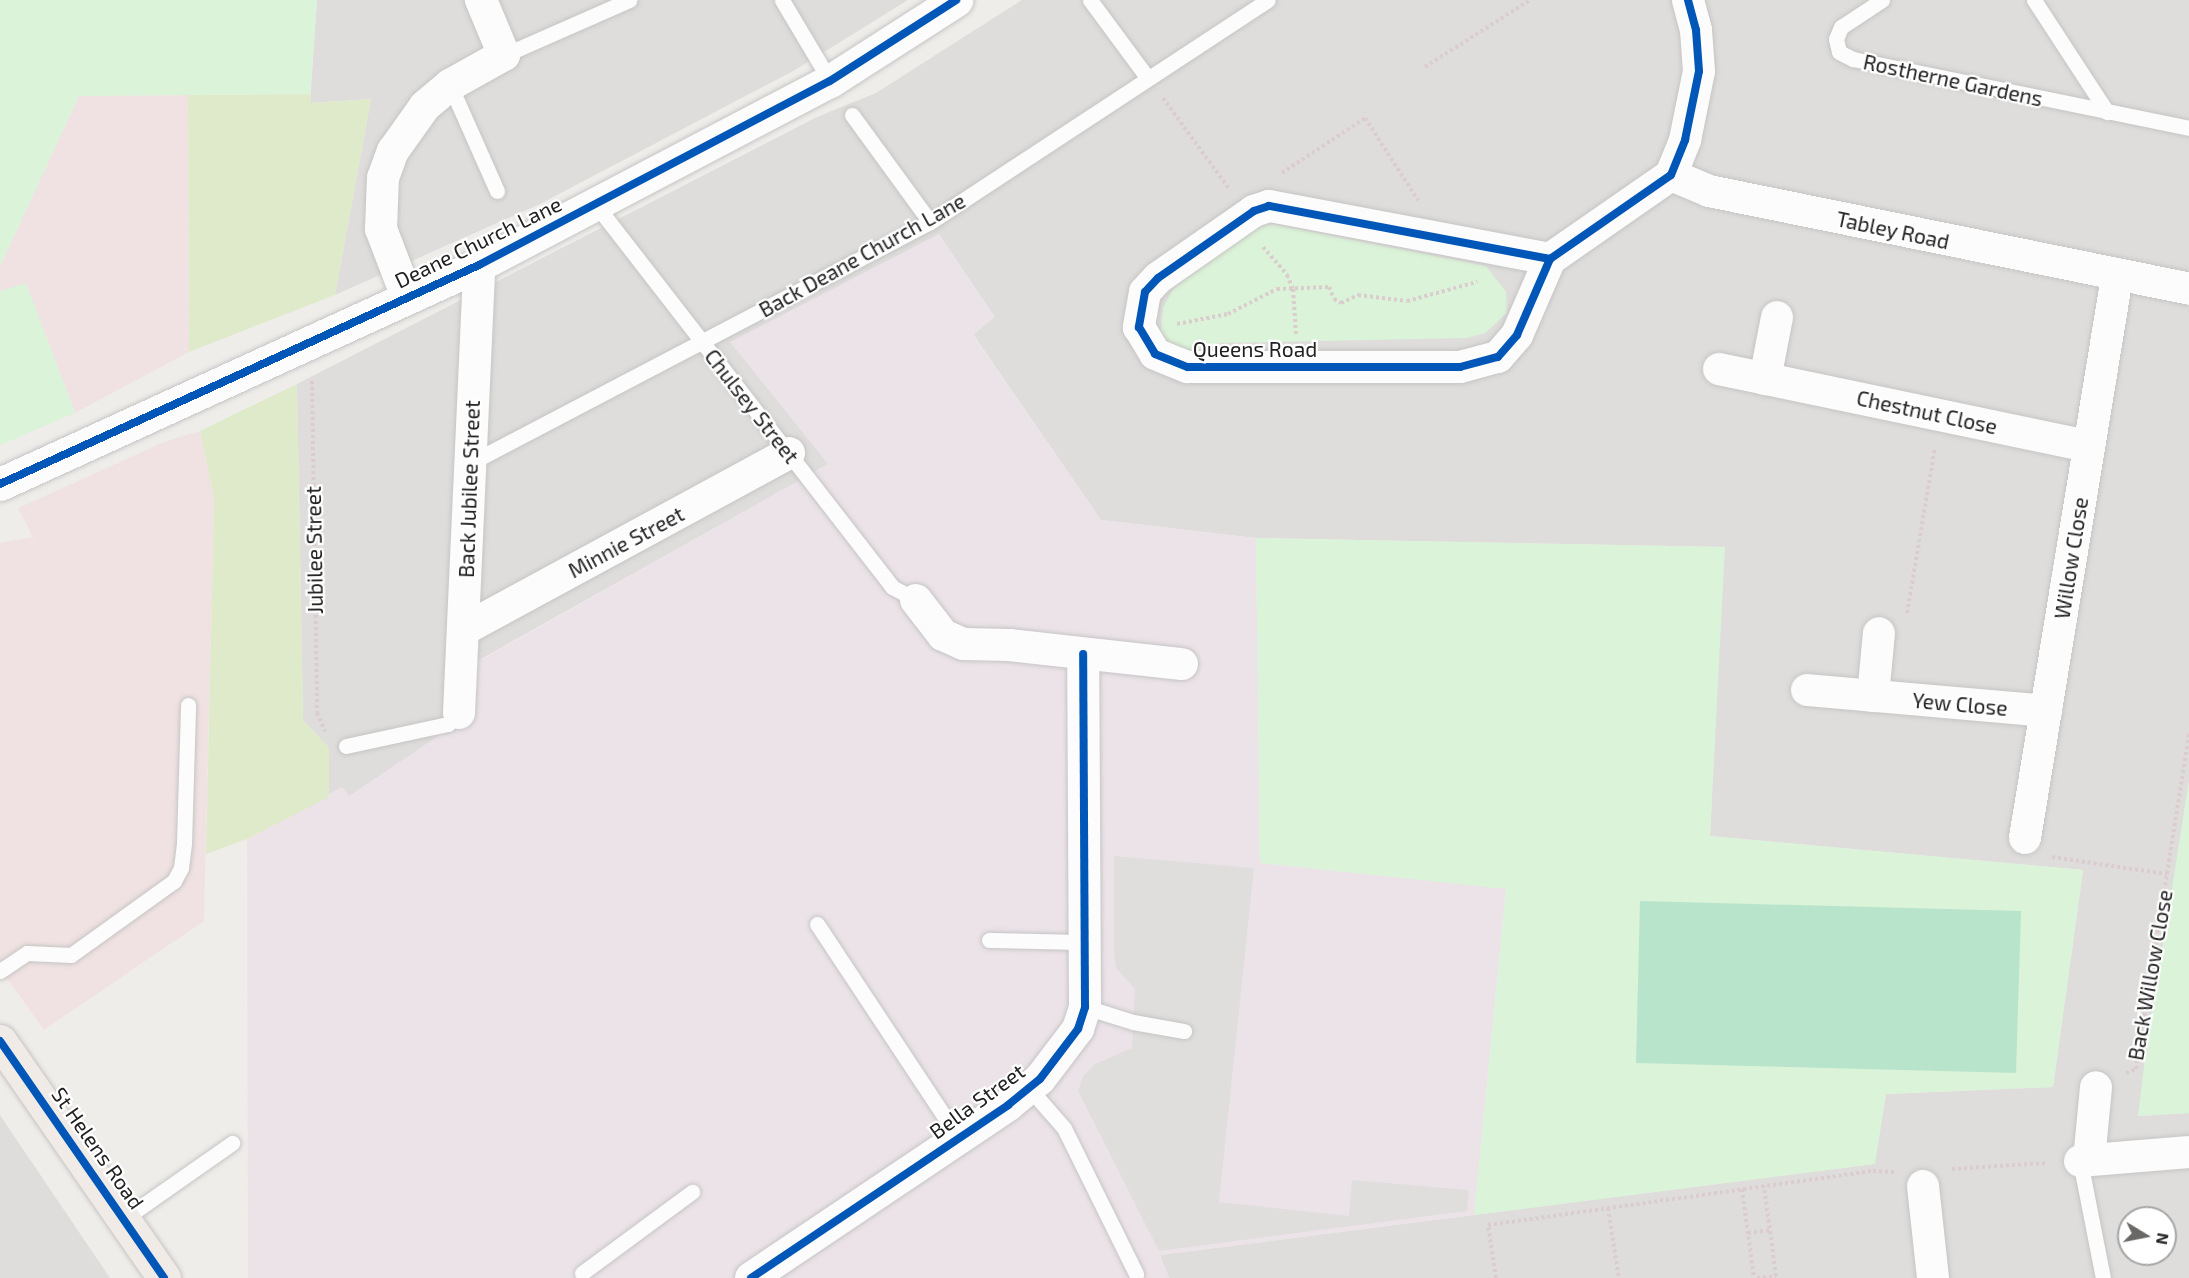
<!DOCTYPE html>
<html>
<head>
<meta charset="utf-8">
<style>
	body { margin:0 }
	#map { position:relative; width:2189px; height:1278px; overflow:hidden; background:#efedea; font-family:"Exo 2",sans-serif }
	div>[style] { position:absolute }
	.residential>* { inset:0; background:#dedddb }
	.commercial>* { inset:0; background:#f0e2e2 }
	.industrial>* { inset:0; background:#ece3e9 }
	.grass>* { inset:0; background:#dfeacb }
	.park>* { inset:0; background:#dbf3d8 }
	.pitch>* { inset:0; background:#b8e4cc }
	.parking>* { inset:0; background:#dfdedd }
	.path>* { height:4px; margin-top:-2px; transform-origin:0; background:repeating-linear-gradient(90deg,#dbcdcd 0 3px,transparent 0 6px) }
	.roads { filter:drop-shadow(0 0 2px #c6c5c4) drop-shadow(0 0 2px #c6c5c4) }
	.service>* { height:15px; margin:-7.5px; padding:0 7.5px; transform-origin:7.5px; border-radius:7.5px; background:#fdfcfc }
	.minor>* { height:32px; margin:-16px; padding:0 16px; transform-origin:16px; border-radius:16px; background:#fdfcfc }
	.tertiary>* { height:33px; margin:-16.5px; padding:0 16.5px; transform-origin:16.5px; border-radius:16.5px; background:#fdfcfc }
	.primary>* { height:33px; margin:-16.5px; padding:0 16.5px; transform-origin:16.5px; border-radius:16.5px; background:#f1ebe7 }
	.cycleway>* { height:8px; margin:-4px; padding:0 4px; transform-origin:4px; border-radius:4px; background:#0057b8 }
	span { translate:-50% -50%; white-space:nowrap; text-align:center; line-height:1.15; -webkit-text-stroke:4.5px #fff; paint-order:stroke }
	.street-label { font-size:21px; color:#212121 }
	.north { position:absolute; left:2117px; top:1206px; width:60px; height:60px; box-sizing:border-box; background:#fff; border:2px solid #a6a6a6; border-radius:50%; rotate:100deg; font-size:16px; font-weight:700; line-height:24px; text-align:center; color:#212121 }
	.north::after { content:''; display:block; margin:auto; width:21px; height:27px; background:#696867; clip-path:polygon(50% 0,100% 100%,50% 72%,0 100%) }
</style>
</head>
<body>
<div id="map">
	<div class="residential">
		<div style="clip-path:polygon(317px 0,908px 0,795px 70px,540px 204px,335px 295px,371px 99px,310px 103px)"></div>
		<div style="clip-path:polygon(evenodd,1022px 0,2189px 0,2189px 781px,2138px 1116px,2189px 1113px,2189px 1278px,1169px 1278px,1160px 1255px,1874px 1164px,1886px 1094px,2053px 1087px,2083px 870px,1710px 836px,1724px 547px,1256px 538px,1101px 520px,973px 334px,939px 234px,829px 464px,472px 664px,465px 728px,443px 733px,349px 797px,342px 788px,329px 797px,329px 748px,303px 720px,297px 384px,817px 117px,876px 93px,1022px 0,2129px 1218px,2165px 1218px,2165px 1254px,2129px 1254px,2129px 1218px)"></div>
		<div style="clip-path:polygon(0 1115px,8px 1127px,110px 1278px,0 1278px)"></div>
	</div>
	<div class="commercial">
		<div style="clip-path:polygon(188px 95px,189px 352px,75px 413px,26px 284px,0 291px,0 266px,79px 96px)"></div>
		<div style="clip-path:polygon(200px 431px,214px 498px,204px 921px,44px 1030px,0 969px,0 543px,33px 537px,18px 508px,166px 441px)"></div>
	</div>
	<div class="industrial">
		<div style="clip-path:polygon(939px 234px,995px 317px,973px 335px,1101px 520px,1256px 538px,1260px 863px,1506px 888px,1474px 1215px,1160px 1255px,1169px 1278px,248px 1278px,247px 839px,342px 787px,349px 796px,443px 733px,465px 728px,472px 665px,828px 464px,730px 342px)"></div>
	</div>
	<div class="grass">
		<div style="clip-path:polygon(310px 94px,311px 103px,371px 99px,335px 295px,189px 352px,188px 95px)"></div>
		<div style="clip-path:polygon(297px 384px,303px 720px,329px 748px,329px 797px,247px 839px,206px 854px,214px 498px,200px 431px)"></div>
	</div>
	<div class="park">
		<div style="clip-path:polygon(0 0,317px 0,310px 94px,79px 96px,0 266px)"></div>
		<div style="clip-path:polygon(1272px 224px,1486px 266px,1506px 292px,1507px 313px,1485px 333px,1467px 338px,1216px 343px,1207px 353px,1187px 357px,1171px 348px,1161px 332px,1163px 308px,1173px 289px,1242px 230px)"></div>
		<div style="clip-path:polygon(26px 283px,75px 413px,0 445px,0 291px)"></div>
		<div style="clip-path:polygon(1256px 538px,1725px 547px,1710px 836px,2083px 870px,2053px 1087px,1886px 1094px,1875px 1164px,1474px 1215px,1506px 889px,1260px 863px)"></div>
		<div style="clip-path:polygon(2189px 781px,2189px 1113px,2138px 1116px,2145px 1058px)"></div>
	</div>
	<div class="pitch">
		<div style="clip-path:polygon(1640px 901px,2021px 911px,2016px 1073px,1636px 1063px)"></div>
	</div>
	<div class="parking">
		<div style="clip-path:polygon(1114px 856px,1254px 868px,1219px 1202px,1349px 1216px,1352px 1180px,1469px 1190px,1467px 1211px,1159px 1251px,1078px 1091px,1083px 1076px,1095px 1064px,1132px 1048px,1135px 989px,1116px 968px,1114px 953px)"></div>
	</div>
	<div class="path">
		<div style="left:1425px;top:67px;width:125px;rotate:-32.5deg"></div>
		<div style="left:1163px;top:98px;width:112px;rotate:54deg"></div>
		<div style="left:1282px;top:173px;width:100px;rotate:-33.5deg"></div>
		<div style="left:1365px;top:118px;width:98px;rotate:57.1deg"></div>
		<div style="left:1263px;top:247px;width:37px;rotate:49deg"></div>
		<div style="left:1287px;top:275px;width:15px;rotate:67deg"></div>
		<div style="left:1293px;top:289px;width:45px;rotate:86.2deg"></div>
		<div style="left:1177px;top:324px;width:52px;rotate:-11.1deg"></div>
		<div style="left:1228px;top:314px;width:55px;rotate:-27deg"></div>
		<div style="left:1277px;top:289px;width:52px;rotate:-2.2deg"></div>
		<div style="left:1329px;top:287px;width:13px;rotate:67deg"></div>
		<div style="left:1334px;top:299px;width:8px;rotate:30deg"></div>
		<div style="left:1341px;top:303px;width:19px;rotate:-25deg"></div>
		<div style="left:1358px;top:295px;width:49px;rotate:7deg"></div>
		<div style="left:1407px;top:301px;width:73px;rotate:-15.2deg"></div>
		<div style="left:312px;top:381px;width:332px;rotate:89.1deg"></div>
		<div style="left:317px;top:713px;width:20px;rotate:66deg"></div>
		<div style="left:1907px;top:613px;width:167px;rotate:-80.4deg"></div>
		<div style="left:2052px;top:857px;width:116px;rotate:8.4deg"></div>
		<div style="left:2126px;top:1073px;width:11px;rotate:-22deg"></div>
		<div style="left:2136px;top:1069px;width:339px;rotate:-81deg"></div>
		<div style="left:1952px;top:1169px;width:95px;rotate:-3.6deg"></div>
		<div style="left:1742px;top:1189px;width:90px;rotate:82.3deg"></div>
		<div style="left:1608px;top:1208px;width:71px;rotate:81.1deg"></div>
		<div style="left:1748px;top:1233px;width:22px;rotate:-8deg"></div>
		<div style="left:1496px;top:1278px;width:54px;rotate:-98.6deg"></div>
		<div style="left:1488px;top:1225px;width:389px;rotate:-8deg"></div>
		<div style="left:1873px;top:1171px;width:21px;rotate:3deg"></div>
		<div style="left:1757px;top:1278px;width:19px;rotate:-6deg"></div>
		<div style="left:1776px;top:1276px;width:91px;rotate:-97.6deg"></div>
	</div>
	<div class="roads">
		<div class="service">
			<div style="left:782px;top:0;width:94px;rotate:59.3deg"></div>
			<div style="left:1090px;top:0;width:96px;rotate:53.5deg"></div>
			<div style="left:1882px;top:0;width:49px;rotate:146.6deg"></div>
			<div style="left:1841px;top:27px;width:13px;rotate:113deg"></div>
			<div style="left:1836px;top:39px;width:13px;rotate:77deg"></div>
			<div style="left:1839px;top:52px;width:16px;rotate:27deg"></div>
			<div style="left:1853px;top:59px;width:343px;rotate:11.6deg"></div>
			<div style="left:2034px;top:0;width:134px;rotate:56.9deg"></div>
			<div style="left:504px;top:55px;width:137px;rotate:-23.7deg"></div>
			<div style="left:450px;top:85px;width:116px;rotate:66.1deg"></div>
			<div style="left:852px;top:115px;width:132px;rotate:53.9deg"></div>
			<div style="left:596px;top:205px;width:483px;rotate:52.2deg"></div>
			<div style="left:892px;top:587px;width:27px;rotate:28deg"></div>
			<div style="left:470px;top:463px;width:519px;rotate:-27.65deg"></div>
			<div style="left:930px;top:222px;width:404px;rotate:-33.3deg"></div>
			<div style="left:346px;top:746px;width:104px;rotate:-12.2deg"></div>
			<div style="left:448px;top:724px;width:16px;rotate:-45deg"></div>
			<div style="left:817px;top:924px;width:255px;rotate:56.5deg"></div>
			<div style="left:989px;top:940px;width:95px;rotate:1.2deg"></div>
			<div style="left:0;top:971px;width:32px;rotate:-34deg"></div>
			<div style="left:27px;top:953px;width:44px;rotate:2.6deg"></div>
			<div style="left:71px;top:955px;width:127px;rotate:-35.7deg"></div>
			<div style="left:174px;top:881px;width:15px;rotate:-62deg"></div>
			<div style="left:181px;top:868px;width:25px;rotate:-83deg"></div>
			<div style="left:184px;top:843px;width:138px;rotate:-88.3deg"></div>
			<div style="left:1085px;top:1007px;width:50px;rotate:17.4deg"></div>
			<div style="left:1133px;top:1022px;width:52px;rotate:10deg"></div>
			<div style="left:1029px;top:1088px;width:53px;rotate:48.8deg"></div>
			<div style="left:1064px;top:1128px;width:163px;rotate:63.7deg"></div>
			<div style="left:2080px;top:1161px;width:119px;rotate:78.9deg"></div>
			<div style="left:125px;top:1218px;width:131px;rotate:-35deg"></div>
			<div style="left:582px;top:1273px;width:137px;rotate:-36.4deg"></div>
		</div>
		<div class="minor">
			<div style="left:1671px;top:175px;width:41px;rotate:22.8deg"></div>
			<div style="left:1709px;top:191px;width:490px;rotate:11.5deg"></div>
			<div style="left:1550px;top:259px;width:286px;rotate:-169.3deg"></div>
			<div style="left:1269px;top:206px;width:16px;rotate:162deg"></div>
			<div style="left:1254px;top:211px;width:117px;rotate:145.1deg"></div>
			<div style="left:1158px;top:278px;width:19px;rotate:133deg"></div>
			<div style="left:1145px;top:292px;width:36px;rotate:100deg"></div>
			<div style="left:1139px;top:327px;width:31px;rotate:59deg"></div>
			<div style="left:1155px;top:354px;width:35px;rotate:22deg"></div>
			<div style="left:1188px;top:367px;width:272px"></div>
			<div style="left:1460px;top:367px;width:39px;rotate:-15deg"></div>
			<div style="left:1498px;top:357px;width:29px;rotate:-49deg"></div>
			<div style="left:1517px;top:335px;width:83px;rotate:-66.5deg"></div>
			<div style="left:1550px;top:259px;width:147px;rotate:-34.8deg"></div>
			<div style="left:1671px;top:175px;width:38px;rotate:-68deg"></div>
			<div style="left:1685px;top:140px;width:70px;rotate:-78.5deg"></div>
			<div style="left:1699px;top:71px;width:41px;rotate:-94.2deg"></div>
			<div style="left:1696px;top:30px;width:31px;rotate:-105deg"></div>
			<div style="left:407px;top:297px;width:73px;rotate:-110.9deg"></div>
			<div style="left:381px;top:229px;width:51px;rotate:-87.8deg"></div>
			<div style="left:383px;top:178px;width:29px;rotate:-70deg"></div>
			<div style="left:393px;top:151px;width:55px;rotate:-54.6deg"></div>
			<div style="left:425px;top:106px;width:33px;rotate:-40deg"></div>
			<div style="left:450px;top:85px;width:62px;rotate:-29.1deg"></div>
			<div style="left:504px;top:55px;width:60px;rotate:-112.7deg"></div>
			<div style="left:1719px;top:369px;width:378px;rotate:11.8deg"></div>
			<div style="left:1765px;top:379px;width:63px;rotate:-79deg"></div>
			<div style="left:916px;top:600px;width:44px;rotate:52.4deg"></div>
			<div style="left:943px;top:635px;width:22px;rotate:24deg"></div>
			<div style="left:963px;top:644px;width:46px;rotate:1.2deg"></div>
			<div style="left:1009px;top:645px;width:174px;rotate:6.3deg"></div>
			<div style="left:463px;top:630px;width:371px;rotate:-28.5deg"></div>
			<div style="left:1807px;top:690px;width:240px;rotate:5deg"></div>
			<div style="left:1873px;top:696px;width:63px;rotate:-84.6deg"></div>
			<div style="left:459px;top:713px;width:448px;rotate:-87.4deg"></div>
			<div style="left:2025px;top:838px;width:568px;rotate:-80.69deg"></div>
			<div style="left:2089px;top:1160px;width:73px;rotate:-84.5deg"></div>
			<div style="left:2080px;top:1161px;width:109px;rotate:-4.7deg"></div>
			<div style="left:1923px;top:1186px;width:93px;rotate:83.8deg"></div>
			<div style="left:751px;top:1278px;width:310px;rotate:-33.9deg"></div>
			<div style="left:1008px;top:1105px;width:41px;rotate:-39.1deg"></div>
			<div style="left:1040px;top:1079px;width:63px;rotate:-52.8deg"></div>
			<div style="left:1078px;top:1029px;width:23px;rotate:-72deg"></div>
			<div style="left:1085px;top:1007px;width:353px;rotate:-90.3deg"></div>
		</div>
		<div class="tertiary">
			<div style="left:0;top:484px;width:527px;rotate:-24.57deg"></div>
			<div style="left:479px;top:265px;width:396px;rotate:-27.7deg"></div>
			<div style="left:830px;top:81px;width:150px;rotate:-32.7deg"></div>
		</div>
		<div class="primary">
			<div style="left:0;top:1041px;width:288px;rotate:55.3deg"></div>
		</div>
	</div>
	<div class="cycleway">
		<div style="left:1550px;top:259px;width:286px;rotate:-169.3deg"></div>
		<div style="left:1269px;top:206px;width:16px;rotate:162deg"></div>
		<div style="left:1254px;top:211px;width:117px;rotate:145.1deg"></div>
		<div style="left:1158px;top:278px;width:19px;rotate:133deg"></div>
		<div style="left:1145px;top:292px;width:36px;rotate:100deg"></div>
		<div style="left:1139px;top:327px;width:31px;rotate:59deg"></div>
		<div style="left:1155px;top:354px;width:35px;rotate:22deg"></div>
		<div style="left:1188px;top:367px;width:272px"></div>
		<div style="left:1460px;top:367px;width:39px;rotate:-15deg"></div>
		<div style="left:1498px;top:357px;width:29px;rotate:-49deg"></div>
		<div style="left:1517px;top:335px;width:83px;rotate:-66.5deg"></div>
		<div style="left:1550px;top:259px;width:147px;rotate:-34.8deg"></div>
		<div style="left:1671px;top:175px;width:38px;rotate:-68deg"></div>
		<div style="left:1685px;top:140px;width:70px;rotate:-78.5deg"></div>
		<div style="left:1699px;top:71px;width:41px;rotate:-94.2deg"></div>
		<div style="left:1696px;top:30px;width:31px;rotate:-105deg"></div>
		<div style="left:0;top:484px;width:527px;rotate:-24.57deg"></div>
		<div style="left:479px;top:265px;width:396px;rotate:-27.7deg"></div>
		<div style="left:830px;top:81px;width:150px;rotate:-32.7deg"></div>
		<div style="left:0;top:1041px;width:288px;rotate:55.3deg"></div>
		<div style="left:751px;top:1278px;width:310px;rotate:-33.9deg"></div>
		<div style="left:1008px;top:1105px;width:41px;rotate:-39.1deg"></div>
		<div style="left:1040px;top:1079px;width:63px;rotate:-52.8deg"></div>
		<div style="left:1078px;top:1029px;width:23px;rotate:-72deg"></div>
		<div style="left:1085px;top:1007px;width:353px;rotate:-90.3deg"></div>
	</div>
	<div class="street-label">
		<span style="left:1953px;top:80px;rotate:12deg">Rostherne Gardens</span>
		<span style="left:1893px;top:230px;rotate:12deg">Tabley Road</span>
		<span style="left:478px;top:242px;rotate:-26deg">Deane Church Lane</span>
		<span style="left:862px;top:255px;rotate:-29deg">Back Deane Church Lane</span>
		<span style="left:1255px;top:349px">Queens Road</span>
		<span style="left:752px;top:406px;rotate:52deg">Chulsey Street</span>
		<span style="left:1927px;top:412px;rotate:12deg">Chestnut Close</span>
		<span style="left:469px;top:489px;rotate:-88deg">Back Jubilee Street</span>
		<span style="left:626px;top:542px;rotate:-28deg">Minnie Street</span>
		<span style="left:314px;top:550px;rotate:-91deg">Jubilee Street</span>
		<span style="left:2071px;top:558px;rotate:-81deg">Willow Close</span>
		<span style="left:1960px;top:704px;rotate:5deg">Yew Close</span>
		<span style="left:2150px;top:975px;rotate:-80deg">Back Willow Close</span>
		<span style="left:977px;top:1101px;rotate:-36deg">Bella Street</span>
		<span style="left:98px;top:1148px;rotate:55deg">St Helens Road</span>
	</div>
	<div class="north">N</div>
</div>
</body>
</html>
